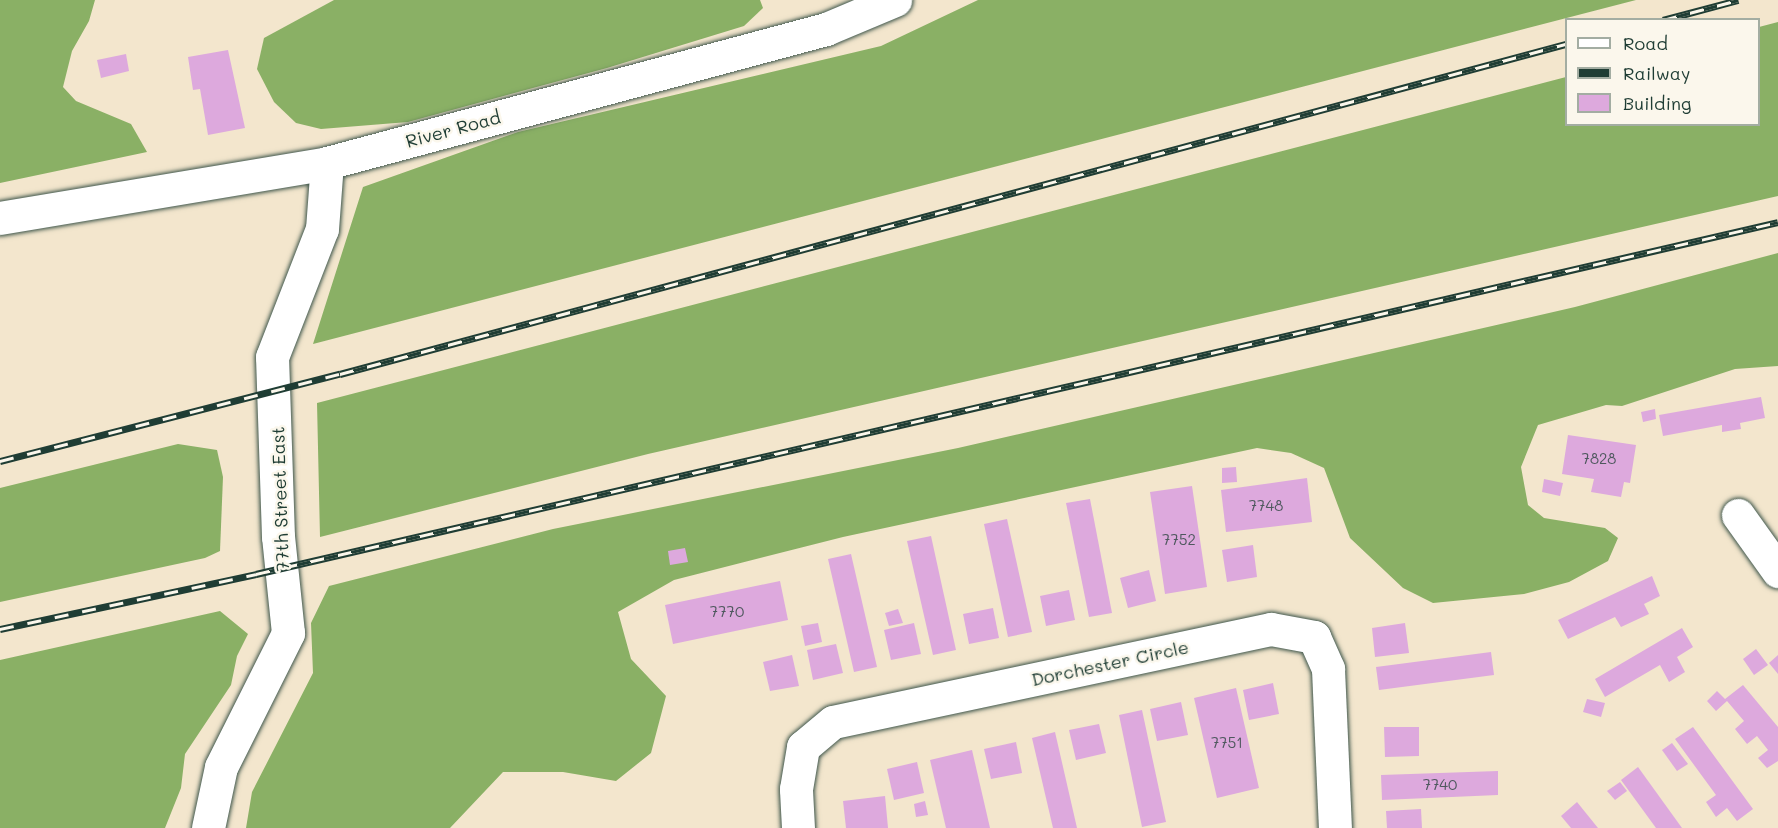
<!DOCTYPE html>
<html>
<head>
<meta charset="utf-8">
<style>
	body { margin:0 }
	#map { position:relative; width:1778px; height:828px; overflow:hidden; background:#f3e6cd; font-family:Mali,sans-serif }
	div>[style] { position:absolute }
	.forest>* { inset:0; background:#8ab065 }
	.building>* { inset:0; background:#dda9dd }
	.roads { filter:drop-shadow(0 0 2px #3f564b) drop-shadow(0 0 2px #3f564b) }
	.street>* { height:33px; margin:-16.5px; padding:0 16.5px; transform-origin:16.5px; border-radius:16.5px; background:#fff }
	.rail>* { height:7px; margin-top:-3.5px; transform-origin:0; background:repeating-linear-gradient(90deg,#fbf7ec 0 14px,#1f3d34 0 28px); box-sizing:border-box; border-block:2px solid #1f3d34 }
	span { translate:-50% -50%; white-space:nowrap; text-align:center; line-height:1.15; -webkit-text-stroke:5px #fbf7ec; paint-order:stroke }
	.number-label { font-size:15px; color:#4e585e }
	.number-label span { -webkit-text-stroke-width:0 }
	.street-label { font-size:18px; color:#1f3d34 }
	.legend { position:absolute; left:1565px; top:18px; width:195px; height:108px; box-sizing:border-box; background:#fbf7ec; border:2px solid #a3ada2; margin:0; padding:8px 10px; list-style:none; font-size:18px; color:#1f3d34 }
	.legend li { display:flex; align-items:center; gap:12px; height:30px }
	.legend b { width:30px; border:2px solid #a3ada2 }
</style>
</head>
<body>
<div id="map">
	<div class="forest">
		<div style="clip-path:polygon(0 0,95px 0,89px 21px,72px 51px,63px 87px,76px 101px,131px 124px,147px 152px,0 183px)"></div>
		<div style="clip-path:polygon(334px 0,760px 0,763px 8px,744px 26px,607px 68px,408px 122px,321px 129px,296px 123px,274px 102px,257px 69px,264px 38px)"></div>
		<div style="clip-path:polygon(978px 0,1636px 0,313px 344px,363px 187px,518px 132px,881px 46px)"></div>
		<div style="clip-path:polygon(1778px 22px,1778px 196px,648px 454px,320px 537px,317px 403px,1566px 77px,1566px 124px,1758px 124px,1759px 27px)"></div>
		<div style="clip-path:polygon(1778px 253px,1778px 366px,1735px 369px,1622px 406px,1606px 405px,1538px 425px,1521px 467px,1528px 505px,1544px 518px,1605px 528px,1618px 538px,1608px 561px,1569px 582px,1524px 594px,1433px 603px,1403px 588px,1350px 538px,1324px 468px,1291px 453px,1257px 448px,843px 537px,674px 580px,618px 612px,631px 659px,666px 696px,651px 753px,616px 781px,563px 772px,503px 772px,450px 828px,246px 828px,252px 792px,313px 673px,311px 623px,329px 586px,553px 529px,958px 448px,1575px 307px)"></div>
		<div style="clip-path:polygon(178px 444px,217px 450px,223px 477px,220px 551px,205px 558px,0 602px,0 488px)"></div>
		<div style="clip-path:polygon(220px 611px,248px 634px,237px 656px,231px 685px,185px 754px,181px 788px,165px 828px,0 828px,0 660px)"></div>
	</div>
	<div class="building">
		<div style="clip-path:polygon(228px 50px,245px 128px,208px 135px,200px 89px,193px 90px,188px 57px)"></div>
		<div style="clip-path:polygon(126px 54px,129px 71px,101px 78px,97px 60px)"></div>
		<div style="clip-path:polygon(1761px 397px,1765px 418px,1740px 423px,1741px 429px,1722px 432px,1722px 425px,1663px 436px,1659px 415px)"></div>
		<div style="clip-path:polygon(1655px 409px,1656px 419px,1643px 422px,1641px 412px)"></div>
		<div style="clip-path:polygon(1568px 435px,1636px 445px,1630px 483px,1624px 482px,1621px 497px,1591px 492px,1594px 479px,1562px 474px)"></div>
		<div style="clip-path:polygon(1236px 467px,1237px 482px,1222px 483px,1222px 468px)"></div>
		<div style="clip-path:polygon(1307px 478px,1312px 522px,1226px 532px,1221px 490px)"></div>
		<div style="clip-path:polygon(1544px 479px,1563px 483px,1560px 496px,1542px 492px)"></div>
		<div style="clip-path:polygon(1192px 486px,1207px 587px,1165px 594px,1150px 492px)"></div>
		<div style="clip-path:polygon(1090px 499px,1112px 613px,1089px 617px,1066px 503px)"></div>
		<div style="clip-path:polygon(1007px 519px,1032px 632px,1008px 637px,984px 524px)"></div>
		<div style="clip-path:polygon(931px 536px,956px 650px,933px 655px,907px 541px)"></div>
		<div style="clip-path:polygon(1253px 545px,1257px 577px,1227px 582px,1222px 550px)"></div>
		<div style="clip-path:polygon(685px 548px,688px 562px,670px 565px,668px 551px)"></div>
		<div style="clip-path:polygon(851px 554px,877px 667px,854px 672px,828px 559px)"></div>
		<div style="clip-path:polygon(1149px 570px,1156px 601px,1128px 608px,1120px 578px)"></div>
		<div style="clip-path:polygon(1652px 576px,1660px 596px,1644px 604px,1649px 614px,1621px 627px,1615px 617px,1568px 639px,1558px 620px)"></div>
		<div style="clip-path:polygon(780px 581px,788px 620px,673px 644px,665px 605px)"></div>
		<div style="clip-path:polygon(1069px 590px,1075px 620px,1046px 626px,1040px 596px)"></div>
		<div style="clip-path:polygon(993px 608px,999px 638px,969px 644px,963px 614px)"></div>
		<div style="clip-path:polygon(898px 609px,903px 623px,889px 626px,885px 613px)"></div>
		<div style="clip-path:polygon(818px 623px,822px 642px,805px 646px,801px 626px)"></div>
		<div style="clip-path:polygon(914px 623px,921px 654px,891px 660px,884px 630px)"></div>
		<div style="clip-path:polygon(1405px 623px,1409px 653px,1375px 657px,1372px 628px)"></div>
		<div style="clip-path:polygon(1682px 628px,1693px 647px,1677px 657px,1685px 672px,1669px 682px,1660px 665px,1605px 697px,1595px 679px)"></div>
		<div style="clip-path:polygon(836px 644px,843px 673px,813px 680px,807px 650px)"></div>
		<div style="clip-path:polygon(1756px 649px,1768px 665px,1754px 675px,1743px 659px)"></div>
		<div style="clip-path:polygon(1491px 652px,1494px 675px,1379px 690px,1376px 667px)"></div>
		<div style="clip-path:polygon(792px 655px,799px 686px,770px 691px,763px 662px)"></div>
		<div style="clip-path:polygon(1778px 655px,1778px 674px,1769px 663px)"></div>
		<div style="clip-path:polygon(1273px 683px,1279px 714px,1249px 720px,1243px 690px)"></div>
		<div style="clip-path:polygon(1743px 685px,1778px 727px,1778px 761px,1767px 768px,1758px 758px,1768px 750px,1757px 736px,1747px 744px,1735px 729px,1744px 721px,1727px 701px,1716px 711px,1707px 701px,1717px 691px,1725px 699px)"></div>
		<div style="clip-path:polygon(1236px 688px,1259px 788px,1217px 798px,1194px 698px)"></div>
		<div style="clip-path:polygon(1587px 699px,1605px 703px,1601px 717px,1583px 712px)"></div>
		<div style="clip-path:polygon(1181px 702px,1188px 735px,1157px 741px,1150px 709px)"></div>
		<div style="clip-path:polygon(1142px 710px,1166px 822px,1142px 827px,1119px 715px)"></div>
		<div style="clip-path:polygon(1099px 724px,1106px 753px,1076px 760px,1069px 730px)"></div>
		<div style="clip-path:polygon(1384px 727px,1419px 727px,1419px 756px,1385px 757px)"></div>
		<div style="clip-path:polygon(1693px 727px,1753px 809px,1737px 821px,1727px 808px,1716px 817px,1706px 802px,1716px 795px,1675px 739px)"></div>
		<div style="clip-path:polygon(1055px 732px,1077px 828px,1053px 828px,1032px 738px)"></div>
		<div style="clip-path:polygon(1016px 742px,1022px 773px,991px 779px,984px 749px)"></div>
		<div style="clip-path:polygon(1672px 743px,1688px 764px,1677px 771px,1662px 750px)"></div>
		<div style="clip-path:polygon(972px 750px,990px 828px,946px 828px,930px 760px)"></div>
		<div style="clip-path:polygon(917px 762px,924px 793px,894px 800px,887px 769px)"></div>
		<div style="clip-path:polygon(1638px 767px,1682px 828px,1656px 828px,1621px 780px)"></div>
		<div style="clip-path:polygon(1498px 771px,1498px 795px,1382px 800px,1381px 775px)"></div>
		<div style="clip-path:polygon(1620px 782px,1627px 791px,1615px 800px,1607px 791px)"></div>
		<div style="clip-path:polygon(885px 796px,888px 828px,846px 828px,843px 801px)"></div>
		<div style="clip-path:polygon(925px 801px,928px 815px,916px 817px,914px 804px)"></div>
		<div style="clip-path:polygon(1577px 802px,1598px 828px,1571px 828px,1561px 816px)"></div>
		<div style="clip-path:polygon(1421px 809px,1422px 828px,1387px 828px,1386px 811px)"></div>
	</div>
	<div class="roads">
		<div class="street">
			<div style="left:0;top:218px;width:332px;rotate:-9.5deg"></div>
			<div style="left:327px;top:163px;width:517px;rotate:-15.03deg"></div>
			<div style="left:826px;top:29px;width:75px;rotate:-22.8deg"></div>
			<div style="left:1738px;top:515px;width:69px;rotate:54.5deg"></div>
			<div style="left:208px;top:828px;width:62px;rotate:-78deg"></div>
			<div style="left:221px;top:767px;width:150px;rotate:-63.4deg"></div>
			<div style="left:288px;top:633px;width:97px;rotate:-95.9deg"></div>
			<div style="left:278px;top:537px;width:180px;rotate:-91.9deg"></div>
			<div style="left:272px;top:357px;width:137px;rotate:-68.7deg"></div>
			<div style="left:322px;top:229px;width:66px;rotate:-85.7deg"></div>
			<div style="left:798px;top:828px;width:39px;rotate:-93deg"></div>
			<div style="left:796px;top:789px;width:43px;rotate:-80.5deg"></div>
			<div style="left:803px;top:747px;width:39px;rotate:-40deg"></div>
			<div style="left:833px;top:722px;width:448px;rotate:-12deg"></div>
			<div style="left:1271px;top:629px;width:44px;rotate:10.5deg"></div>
			<div style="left:1314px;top:637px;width:35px;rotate:66deg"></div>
			<div style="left:1328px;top:669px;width:159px;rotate:87.5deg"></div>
		</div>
	</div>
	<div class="rail">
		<div style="left:1663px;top:20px;width:78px;rotate:-14.9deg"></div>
		<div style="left:0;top:461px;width:351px;rotate:-14.4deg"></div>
		<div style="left:340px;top:374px;width:1270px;rotate:-15.07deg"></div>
		<div style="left:0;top:629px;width:262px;rotate:-12.1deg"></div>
		<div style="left:256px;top:574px;width:1562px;rotate:-13.02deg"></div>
	</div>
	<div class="number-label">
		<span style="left:1599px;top:459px">7828</span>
		<span style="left:1266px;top:506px">7748</span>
		<span style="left:1179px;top:540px">7752</span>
		<span style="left:727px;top:612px">7770</span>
		<span style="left:1227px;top:743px">7751</span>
		<span style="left:1440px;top:785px">7740</span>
	</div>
	<div class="street-label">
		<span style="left:453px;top:129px;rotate:-15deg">River Road</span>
		<span style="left:280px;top:499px;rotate:-92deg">77th Street East</span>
		<span style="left:1110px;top:663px;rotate:-12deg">Dorchester Circle</span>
	</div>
	<ul class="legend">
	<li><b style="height:8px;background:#fff"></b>Road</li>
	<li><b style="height:8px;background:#1f3d34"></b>Railway</li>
	<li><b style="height:16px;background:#dda9dd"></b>Building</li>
	</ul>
</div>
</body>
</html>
